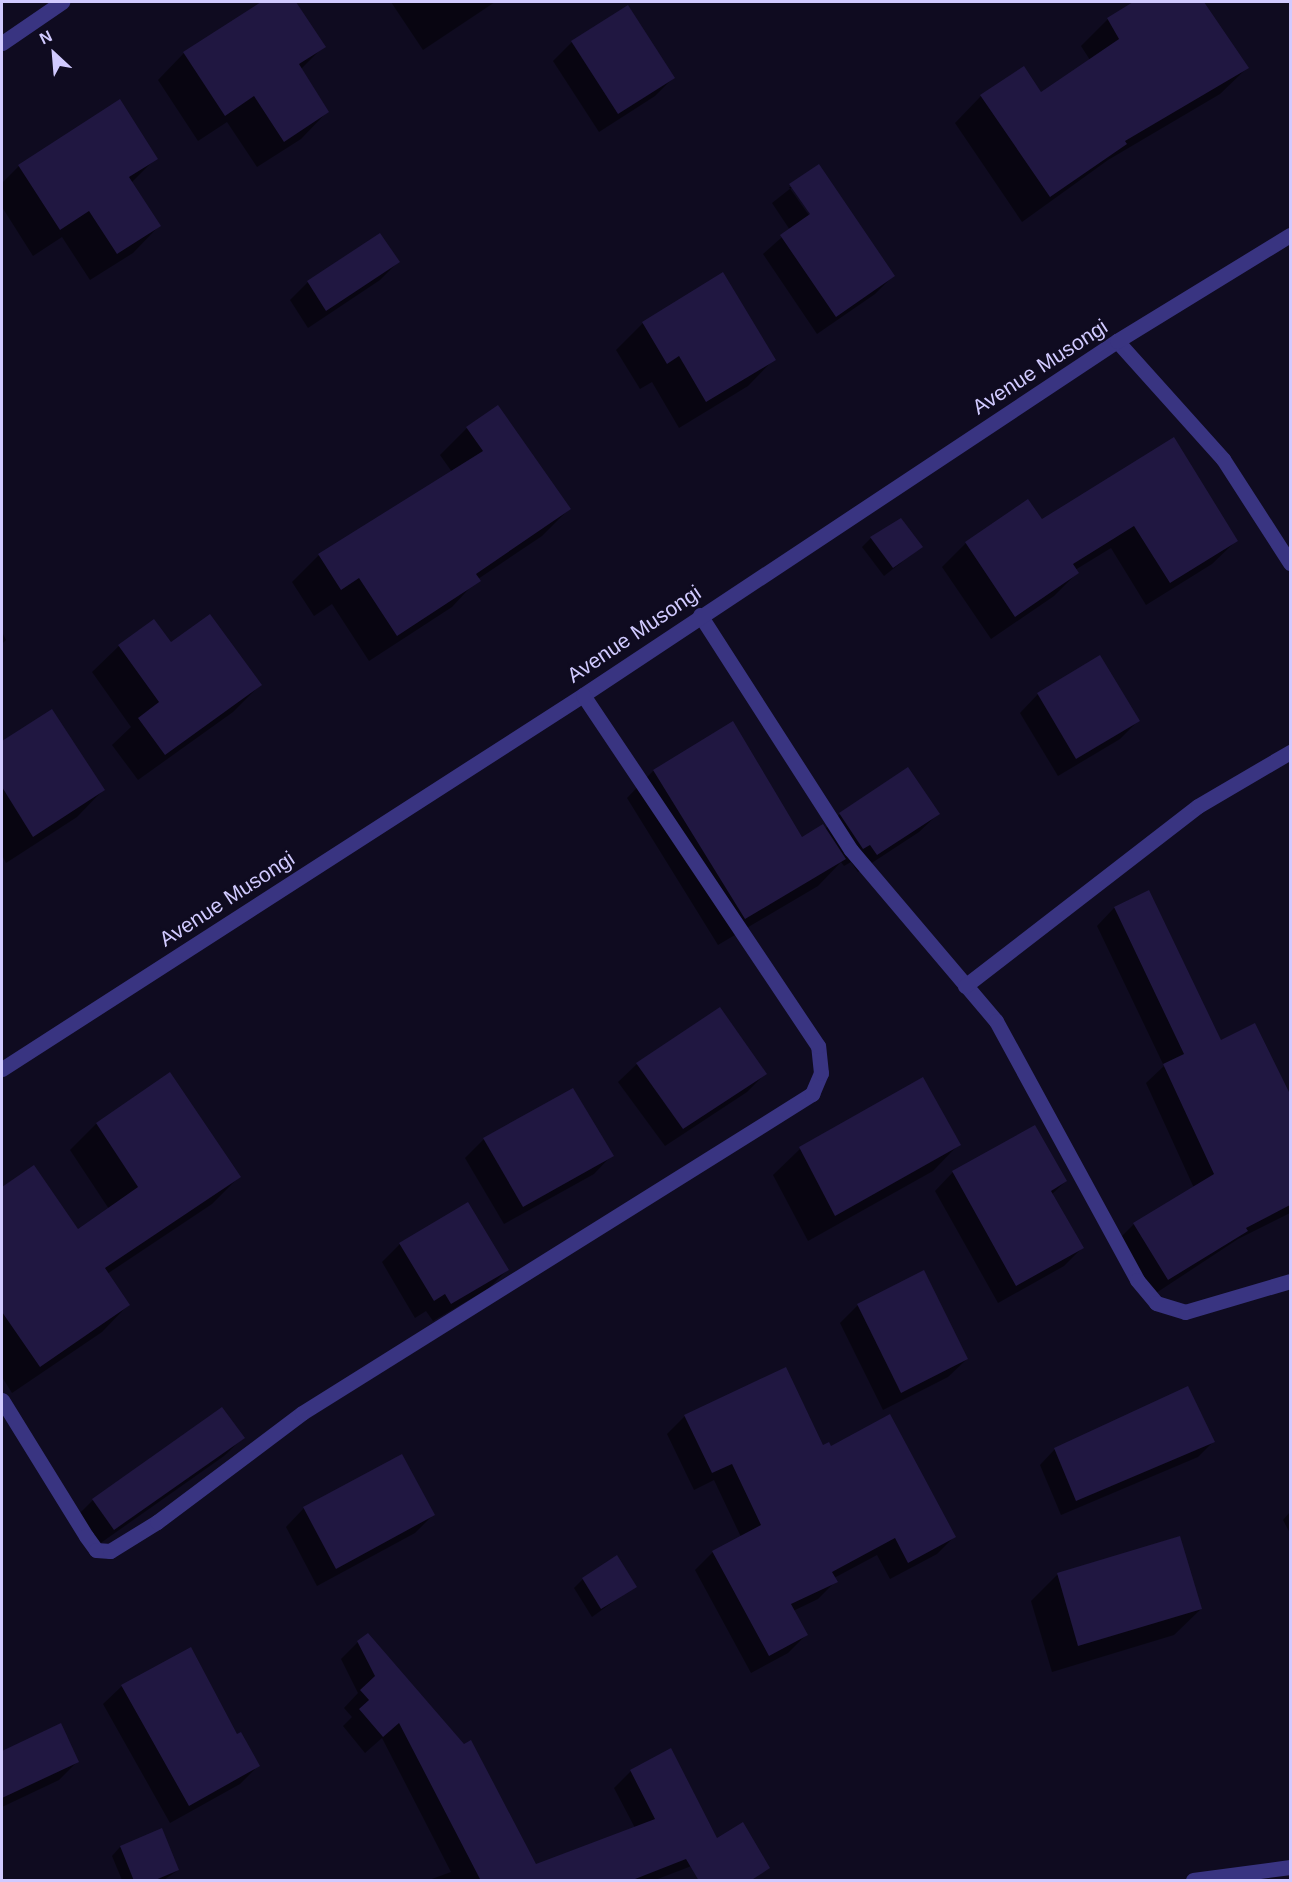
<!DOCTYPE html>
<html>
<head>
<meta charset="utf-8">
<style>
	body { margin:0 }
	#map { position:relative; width:1292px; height:1882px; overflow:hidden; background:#0f0b20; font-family:Helvetica,sans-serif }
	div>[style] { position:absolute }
	.shadow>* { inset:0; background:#0007 }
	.building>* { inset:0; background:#201741 }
	.street>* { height:15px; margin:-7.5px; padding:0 7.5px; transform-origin:7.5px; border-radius:7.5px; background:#393481 }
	span { translate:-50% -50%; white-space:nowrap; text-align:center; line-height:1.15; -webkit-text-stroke:4.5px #0f0b20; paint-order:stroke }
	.street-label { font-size:21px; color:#d1caff }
	.frame { position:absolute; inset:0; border:3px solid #d1caff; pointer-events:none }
	.north { position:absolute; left:24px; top:24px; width:60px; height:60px; -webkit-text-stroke:4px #0f0b20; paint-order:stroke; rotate:334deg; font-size:16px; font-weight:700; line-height:24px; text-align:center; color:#d1caff }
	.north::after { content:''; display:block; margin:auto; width:21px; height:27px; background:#d1caff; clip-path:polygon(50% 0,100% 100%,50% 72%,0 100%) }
</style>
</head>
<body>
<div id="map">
	<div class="shadow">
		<div style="clip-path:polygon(264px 2px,294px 2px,324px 46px,300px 70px,327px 112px,301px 139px,257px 167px,227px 122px,198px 141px,158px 80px,184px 53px)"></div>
		<div style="clip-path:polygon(391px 2px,495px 2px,423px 50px)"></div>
		<div style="clip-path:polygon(1136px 2px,1202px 2px,1247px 68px,1220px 94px,1108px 160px,1022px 222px,955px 123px,981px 96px,1041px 94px,1090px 60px,1081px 46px,1108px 19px)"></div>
		<div style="clip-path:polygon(628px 7px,673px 78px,655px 96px,599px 132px,553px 61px,572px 42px)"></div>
		<div style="clip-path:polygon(120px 101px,156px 158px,131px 183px,159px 226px,133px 253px,90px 280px,62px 237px,33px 256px,2px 207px,2px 183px,19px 166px)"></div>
		<div style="clip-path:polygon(evenodd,819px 166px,893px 276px,875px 294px,817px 334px,763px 254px,790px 230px,772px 203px,819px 166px,789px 187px,793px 187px,815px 220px,813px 221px,789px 187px)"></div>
		<div style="clip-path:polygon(398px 262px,380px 280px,308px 328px,290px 300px,308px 282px)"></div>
		<div style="clip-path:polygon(643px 323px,774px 359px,748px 386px,679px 428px,652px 382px,640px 389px,616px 350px)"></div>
		<div style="clip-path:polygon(498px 407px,569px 509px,542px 536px,478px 579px,452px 607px,369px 661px,332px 604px,314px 616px,292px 582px,319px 555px,452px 472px,440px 455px,467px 428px)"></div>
		<div style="clip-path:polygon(1173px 439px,1236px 541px,1212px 564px,1146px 605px,1111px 548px,1075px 570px,1077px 573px,1054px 596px,991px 639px,942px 567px,966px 543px,1041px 521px)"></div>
		<div style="clip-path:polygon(871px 538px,921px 547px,884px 576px,862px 547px)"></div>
		<div style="clip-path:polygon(2px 632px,6px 640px,2px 644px)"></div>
		<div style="clip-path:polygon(170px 644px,260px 685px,233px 712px,138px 780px,112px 745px,131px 727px,92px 672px,119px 646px)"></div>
		<div style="clip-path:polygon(1038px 694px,1138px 721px,1120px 739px,1058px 776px,1020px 713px)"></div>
		<div style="clip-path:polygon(52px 711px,103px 790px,77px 817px,6px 863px,2px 855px,2px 743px)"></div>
		<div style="clip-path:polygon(733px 723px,801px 839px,825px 829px,840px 814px,908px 769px,938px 814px,919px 832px,858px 872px,851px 862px,844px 866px,841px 862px,818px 886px,718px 945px,627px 798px,653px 771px)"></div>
		<div style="clip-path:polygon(1148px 892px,1220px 1042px,1254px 1025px,1290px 1097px,1290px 1124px,1284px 1130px,1290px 1142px,1290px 1213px,1238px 1239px,1150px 1297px,1116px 1242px,1134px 1224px,1194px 1188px,1146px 1083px,1164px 1066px,1097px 926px,1114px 908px)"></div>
		<div style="clip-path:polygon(719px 1009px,765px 1074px,747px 1092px,665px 1146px,618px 1082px,637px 1064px)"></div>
		<div style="clip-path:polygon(170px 1074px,239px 1177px,212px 1204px,107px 1274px,128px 1305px,102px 1332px,12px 1393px,2px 1377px,2px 1189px,33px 1167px,77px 1231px,109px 1209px,70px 1150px,96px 1124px)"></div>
		<div style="clip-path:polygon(923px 1079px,959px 1144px,933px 1171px,808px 1241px,773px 1175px,800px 1149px)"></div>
		<div style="clip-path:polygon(573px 1090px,612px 1155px,594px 1174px,504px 1224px,465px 1158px,484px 1139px)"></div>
		<div style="clip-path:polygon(953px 1172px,1066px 1181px,1051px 1195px,1082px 1248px,1064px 1266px,998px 1303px,935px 1191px)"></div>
		<div style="clip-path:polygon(400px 1244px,507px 1270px,489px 1288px,433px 1321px,426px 1311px,415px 1318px,382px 1262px)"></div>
		<div style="clip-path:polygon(858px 1305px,967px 1359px,948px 1377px,883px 1410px,840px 1323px)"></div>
		<div style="clip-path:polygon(685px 1416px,823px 1447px,954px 1537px,937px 1554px,890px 1579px,877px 1555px,834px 1578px,836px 1581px,818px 1599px,793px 1611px,806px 1635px,788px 1653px,751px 1673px,695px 1570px,713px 1552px,741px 1537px,714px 1480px,694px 1490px,667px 1434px)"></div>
		<div style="clip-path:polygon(243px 1438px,224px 1456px,95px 1547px,75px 1518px,93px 1500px)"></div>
		<div style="clip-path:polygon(1213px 1442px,1198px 1457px,1061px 1515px,1040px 1465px,1055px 1449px)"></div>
		<div style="clip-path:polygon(304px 1508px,433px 1515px,415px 1533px,317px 1586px,286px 1527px)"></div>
		<div style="clip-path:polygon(1290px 1512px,1290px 1533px,1283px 1520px)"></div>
		<div style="clip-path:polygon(1179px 1538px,1201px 1609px,1174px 1635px,1052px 1672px,1031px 1601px,1057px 1575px)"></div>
		<div style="clip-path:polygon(583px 1579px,635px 1586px,592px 1617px,574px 1588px)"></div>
		<div style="clip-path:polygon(358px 1642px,535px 1866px,635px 1828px,614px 1788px,631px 1771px,702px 1862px,655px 1880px,429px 1880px,451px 1872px,382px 1738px,365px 1753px,343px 1726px,352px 1717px,344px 1708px,358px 1693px,341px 1659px)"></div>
		<div style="clip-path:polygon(190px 1650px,237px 1736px,258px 1766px,240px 1784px,170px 1823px,103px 1704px,122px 1686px)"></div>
		<div style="clip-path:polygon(60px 1725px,77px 1762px,59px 1780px,2px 1807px,2px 1753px)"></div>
		<div style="clip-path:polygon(120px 1847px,178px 1870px,164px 1880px,122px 1880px,112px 1856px)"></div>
	</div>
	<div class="building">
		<div style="clip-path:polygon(261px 2px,296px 2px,326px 47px,299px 64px,329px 112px,284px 142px,254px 96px,225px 116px,183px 52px)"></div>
		<div style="clip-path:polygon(1133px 2px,1204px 2px,1249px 68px,1125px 141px,1127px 144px,1050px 197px,980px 95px,1024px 66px,1041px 92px,1119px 39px,1107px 18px)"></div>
		<div style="clip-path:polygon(628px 5px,675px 78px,618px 114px,571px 41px)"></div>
		<div style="clip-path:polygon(120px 99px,158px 159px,129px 177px,161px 226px,117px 254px,89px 211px,60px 230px,18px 165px)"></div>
		<div style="clip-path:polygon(819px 164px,895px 276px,836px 317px,780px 235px,810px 214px,789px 184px)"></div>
		<div style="clip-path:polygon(380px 233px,400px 262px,326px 311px,307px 281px)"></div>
		<div style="clip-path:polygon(723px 272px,776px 360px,706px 402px,679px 356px,667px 364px,642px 322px)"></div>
		<div style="clip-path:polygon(498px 405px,571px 509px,476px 574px,481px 581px,397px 636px,359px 578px,341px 590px,318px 554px,483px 451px,466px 427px)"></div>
		<div style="clip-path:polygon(1174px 437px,1238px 541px,1170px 583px,1134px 526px,1073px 564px,1079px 573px,1015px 617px,965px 542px,1028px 499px,1042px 519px)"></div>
		<div style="clip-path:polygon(901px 518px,923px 547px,893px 568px,870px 537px)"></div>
		<div style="clip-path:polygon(210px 614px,262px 685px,165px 755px,138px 718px,159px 702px,118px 645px,154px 619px,171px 642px)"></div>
		<div style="clip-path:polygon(1100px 655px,1140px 721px,1076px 759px,1037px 693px)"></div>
		<div style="clip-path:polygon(52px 709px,105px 790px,33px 837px,2px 787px,2px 741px)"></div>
		<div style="clip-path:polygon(733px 721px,802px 837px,823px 824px,846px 859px,745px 919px,653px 770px)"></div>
		<div style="clip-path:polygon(908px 767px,940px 814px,877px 855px,870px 845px,863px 849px,839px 813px)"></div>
		<div style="clip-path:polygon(1149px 890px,1221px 1040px,1255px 1023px,1290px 1094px,1290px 1205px,1246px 1228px,1248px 1231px,1168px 1280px,1133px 1223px,1214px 1174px,1163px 1064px,1184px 1054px,1114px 907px)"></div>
		<div style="clip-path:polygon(720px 1007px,767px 1074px,683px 1129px,636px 1063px)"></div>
		<div style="clip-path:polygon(170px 1072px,241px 1177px,105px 1268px,130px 1305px,40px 1367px,2px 1312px,2px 1187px,34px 1165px,78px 1229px,138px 1187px,96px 1123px)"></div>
		<div style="clip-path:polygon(923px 1077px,961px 1145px,835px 1216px,799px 1147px)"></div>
		<div style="clip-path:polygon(573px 1088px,614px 1156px,523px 1207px,483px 1138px)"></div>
		<div style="clip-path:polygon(1035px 1125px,1067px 1181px,1051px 1191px,1084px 1248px,1016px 1286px,952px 1171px)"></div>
		<div style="clip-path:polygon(468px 1202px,509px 1270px,451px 1304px,445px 1294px,434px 1301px,399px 1243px)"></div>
		<div style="clip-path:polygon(924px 1270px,968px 1359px,901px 1393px,857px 1304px)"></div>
		<div style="clip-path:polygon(786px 1367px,823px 1445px,829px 1442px,831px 1446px,890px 1414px,956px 1537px,908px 1563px,895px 1538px,832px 1572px,838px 1582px,791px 1604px,808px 1635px,769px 1656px,712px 1551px,761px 1525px,732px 1464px,712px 1473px,684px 1415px)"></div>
		<div style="clip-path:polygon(1188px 1386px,1215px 1442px,1076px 1501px,1054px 1448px)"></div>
		<div style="clip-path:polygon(222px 1407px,245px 1438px,114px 1530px,92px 1499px)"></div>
		<div style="clip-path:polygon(402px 1454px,435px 1515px,336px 1569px,303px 1507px)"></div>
		<div style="clip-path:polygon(1180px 1536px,1202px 1609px,1078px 1646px,1057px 1573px)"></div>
		<div style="clip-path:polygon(617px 1555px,637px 1587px,601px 1609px,582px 1578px)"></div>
		<div style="clip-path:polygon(368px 1633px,464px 1744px,471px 1740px,536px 1864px,655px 1819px,630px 1770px,671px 1748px,717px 1838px,743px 1822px,770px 1868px,750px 1881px,699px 1881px,686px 1859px,630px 1881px,481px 1881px,399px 1723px,383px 1737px,359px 1709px,369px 1700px,360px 1690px,375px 1676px,357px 1641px)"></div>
		<div style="clip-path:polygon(191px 1647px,237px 1734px,241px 1732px,260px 1766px,189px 1806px,121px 1685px)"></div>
		<div style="clip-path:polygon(61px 1723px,79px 1762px,2px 1798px,2px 1751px)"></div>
		<div style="clip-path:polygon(162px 1828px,179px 1870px,153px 1881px,134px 1881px,120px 1846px)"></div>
	</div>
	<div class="street">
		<div style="left:2px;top:43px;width:73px;rotate:-34.3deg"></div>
		<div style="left:1117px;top:341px;width:159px;rotate:48.1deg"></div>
		<div style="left:1223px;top:459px;width:124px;rotate:57.2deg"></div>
		<div style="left:700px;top:615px;width:279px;rotate:57.3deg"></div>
		<div style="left:851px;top:850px;width:224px;rotate:49.7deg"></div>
		<div style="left:996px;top:1021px;width:295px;rotate:61.4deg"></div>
		<div style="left:1137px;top:1280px;width:30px;rotate:50deg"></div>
		<div style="left:1156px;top:1303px;width:30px;rotate:17deg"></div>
		<div style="left:1185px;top:1312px;width:109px;rotate:-16.4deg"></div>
		<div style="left:965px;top:986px;width:294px;rotate:-37.7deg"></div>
		<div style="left:1198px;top:806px;width:107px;rotate:-30.4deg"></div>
		<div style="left:2px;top:1069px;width:691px;rotate:-32.77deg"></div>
		<div style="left:583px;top:695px;width:641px;rotate:-33.54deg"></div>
		<div style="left:1117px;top:341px;width:203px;rotate:-31.5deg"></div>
		<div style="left:2px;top:1400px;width:160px;rotate:58.3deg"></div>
		<div style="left:86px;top:1536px;width:17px;rotate:54deg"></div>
		<div style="left:96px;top:1550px;width:14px;rotate:4deg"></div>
		<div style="left:110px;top:1551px;width:55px;rotate:-31.7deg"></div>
		<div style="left:157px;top:1522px;width:181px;rotate:-36.9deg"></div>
		<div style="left:302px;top:1413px;width:602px;rotate:-32.03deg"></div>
		<div style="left:812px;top:1094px;width:23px;rotate:-67deg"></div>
		<div style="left:821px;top:1073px;width:27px;rotate:-96deg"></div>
		<div style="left:818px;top:1046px;width:422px;rotate:-123.8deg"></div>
		<div style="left:1193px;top:1880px;width:98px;rotate:-7.6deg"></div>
	</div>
	<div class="street-label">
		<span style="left:1040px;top:367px;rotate:-33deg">Avenue Musongi</span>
		<span style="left:634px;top:634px;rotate:-34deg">Avenue Musongi</span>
		<span style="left:227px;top:899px;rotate:-33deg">Avenue Musongi</span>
	</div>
	<div class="frame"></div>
	<div class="north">N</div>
</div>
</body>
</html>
